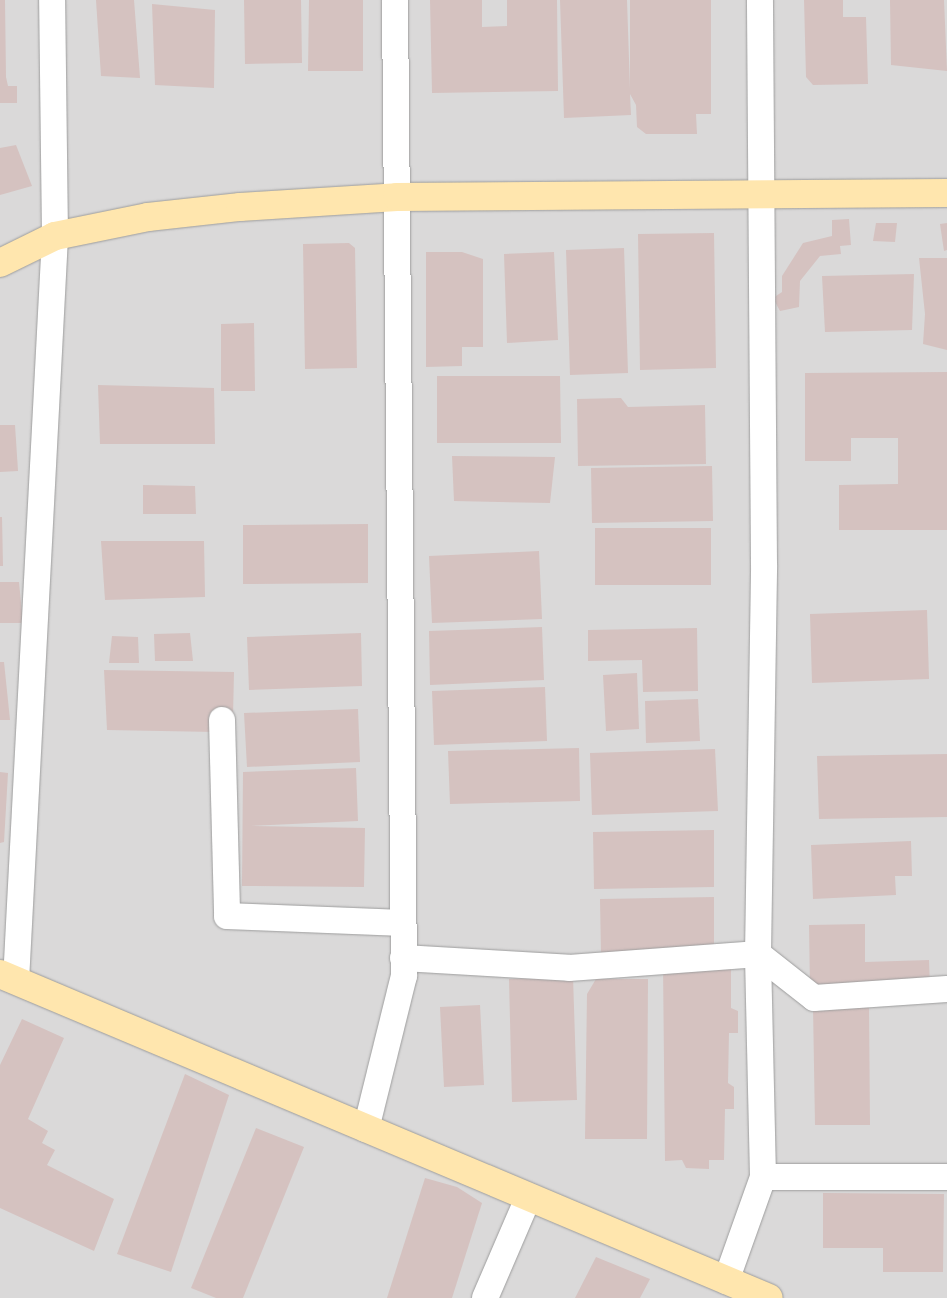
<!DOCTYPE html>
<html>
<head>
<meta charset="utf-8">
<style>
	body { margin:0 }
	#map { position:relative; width:947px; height:1298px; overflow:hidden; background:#eee5e0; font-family:Mulish,sans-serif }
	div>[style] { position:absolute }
	.residential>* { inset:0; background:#dad9d9 }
	.building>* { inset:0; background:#d5c2c0 }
	.roads { filter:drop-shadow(0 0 1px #9d9d9d) drop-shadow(0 0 1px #9d9d9d) }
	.street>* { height:26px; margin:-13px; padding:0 13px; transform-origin:13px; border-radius:13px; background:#fff }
	.secondary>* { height:28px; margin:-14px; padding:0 14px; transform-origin:14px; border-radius:14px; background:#ffe6ae }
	span { translate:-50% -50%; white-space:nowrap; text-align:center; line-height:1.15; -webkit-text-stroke:4px #fff; paint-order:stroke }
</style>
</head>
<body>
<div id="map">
	<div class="residential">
		<div style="clip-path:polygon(0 0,947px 0,947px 1298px,0 1298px)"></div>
	</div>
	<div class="building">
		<div style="clip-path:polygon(0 0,5px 0,6px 77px,8px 86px,17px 86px,17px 103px,0 103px)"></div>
		<div style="clip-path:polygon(96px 0,134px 0,140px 78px,101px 76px)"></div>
		<div style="clip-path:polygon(244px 0,301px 0,302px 63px,245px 64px)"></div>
		<div style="clip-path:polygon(309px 0,363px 0,363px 71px,308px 71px)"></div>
		<div style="clip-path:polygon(430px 0,482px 0,482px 27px,507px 26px,507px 0,557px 0,558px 91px,432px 93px)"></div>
		<div style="clip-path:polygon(560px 0,627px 0,630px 89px,630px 0,711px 0,711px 114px,696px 114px,697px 134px,646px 134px,637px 127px,636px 105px,630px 94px,631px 115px,564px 118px)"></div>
		<div style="clip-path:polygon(804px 0,843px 0,843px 17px,866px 17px,868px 84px,813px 85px,806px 77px)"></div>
		<div style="clip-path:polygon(890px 0,944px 0,947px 71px,891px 65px)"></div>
		<div style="clip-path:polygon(152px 4px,215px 10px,214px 88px,155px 85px)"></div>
		<div style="clip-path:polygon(16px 145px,32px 186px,0 195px,0 148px)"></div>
		<div style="clip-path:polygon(849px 219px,851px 245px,840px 246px,841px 254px,820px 256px,800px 281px,799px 307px,780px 311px,773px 298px,782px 292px,782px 276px,803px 243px,832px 236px,832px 220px)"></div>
		<div style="clip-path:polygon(876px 223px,897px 223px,895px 242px,873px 241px)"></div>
		<div style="clip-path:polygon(947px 223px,947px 250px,944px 251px,940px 224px)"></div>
		<div style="clip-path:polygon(714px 233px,716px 368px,640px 370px,638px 234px)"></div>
		<div style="clip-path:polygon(349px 243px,355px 248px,357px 368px,305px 369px,303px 244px)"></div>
		<div style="clip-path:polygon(624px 248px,628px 373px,570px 375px,566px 250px)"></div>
		<div style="clip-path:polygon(426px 252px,462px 252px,483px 259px,483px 347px,462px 347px,462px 366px,426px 367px)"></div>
		<div style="clip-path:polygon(554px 252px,558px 340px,507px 343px,504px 254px)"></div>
		<div style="clip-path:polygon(919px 258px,947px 258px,947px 350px,923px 344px,925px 314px)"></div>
		<div style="clip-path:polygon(914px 274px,912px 330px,825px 332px,822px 276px)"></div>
		<div style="clip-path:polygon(254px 323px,255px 391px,221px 391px,221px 324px)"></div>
		<div style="clip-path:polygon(947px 372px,947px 530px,839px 530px,839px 485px,898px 484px,898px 438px,851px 438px,851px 461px,805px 461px,805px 373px)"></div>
		<div style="clip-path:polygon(437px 376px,560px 376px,561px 443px,437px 443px)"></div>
		<div style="clip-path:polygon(98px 385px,214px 388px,215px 444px,100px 444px)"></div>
		<div style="clip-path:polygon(621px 398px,628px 407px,705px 405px,706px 464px,578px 466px,577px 399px)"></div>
		<div style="clip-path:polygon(0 425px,15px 425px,18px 471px,0 472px)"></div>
		<div style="clip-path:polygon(452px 456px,555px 457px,550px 503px,454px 501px)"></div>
		<div style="clip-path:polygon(712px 466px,713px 521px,592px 523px,591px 468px)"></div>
		<div style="clip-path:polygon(143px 485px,195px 486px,196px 514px,143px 514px)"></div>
		<div style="clip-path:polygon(0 517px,2px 517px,3px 566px,0 566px)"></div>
		<div style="clip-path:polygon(368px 524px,368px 583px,243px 584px,243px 525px)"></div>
		<div style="clip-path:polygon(595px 528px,711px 528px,711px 585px,595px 585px)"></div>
		<div style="clip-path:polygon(101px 541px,204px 541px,205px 597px,105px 600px)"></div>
		<div style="clip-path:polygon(539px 551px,542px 619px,432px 623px,429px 556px)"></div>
		<div style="clip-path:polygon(0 582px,19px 582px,23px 623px,0 623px)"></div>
		<div style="clip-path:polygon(927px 610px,929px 679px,812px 683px,810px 614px)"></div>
		<div style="clip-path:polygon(542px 627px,544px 680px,430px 685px,429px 631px)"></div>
		<div style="clip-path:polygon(697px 628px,698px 691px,643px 692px,642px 660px,588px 661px,588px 630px)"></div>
		<div style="clip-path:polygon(190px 633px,193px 661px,155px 661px,154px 634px)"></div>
		<div style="clip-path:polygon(361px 633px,362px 686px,249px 690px,247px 637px)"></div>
		<div style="clip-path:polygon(112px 636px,138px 637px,139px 663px,109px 663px)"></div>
		<div style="clip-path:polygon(0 662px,4px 662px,10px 720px,0 720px)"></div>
		<div style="clip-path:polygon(104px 670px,234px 672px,233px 716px,215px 732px,107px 730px)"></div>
		<div style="clip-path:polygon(637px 673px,639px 729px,606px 731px,603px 675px)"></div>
		<div style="clip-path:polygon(545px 687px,547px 741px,434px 745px,432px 691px)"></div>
		<div style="clip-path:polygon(698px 699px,700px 741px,646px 743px,645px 701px)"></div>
		<div style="clip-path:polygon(358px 709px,360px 762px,247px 767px,244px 713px)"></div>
		<div style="clip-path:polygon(579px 748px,580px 801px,450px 804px,448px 751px)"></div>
		<div style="clip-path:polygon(715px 749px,718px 811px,592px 815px,590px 753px)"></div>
		<div style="clip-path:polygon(947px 754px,947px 817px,819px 819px,817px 756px)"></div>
		<div style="clip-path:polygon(356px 768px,358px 821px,251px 826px,365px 828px,364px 887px,242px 886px,243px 772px)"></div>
		<div style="clip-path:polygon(0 772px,8px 773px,4px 842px,0 843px)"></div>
		<div style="clip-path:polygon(714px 830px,714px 887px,594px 889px,593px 832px)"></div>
		<div style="clip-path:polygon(911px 841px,912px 876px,895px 876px,896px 895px,813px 899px,811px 845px)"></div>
		<div style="clip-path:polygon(714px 897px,714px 952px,601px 954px,600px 899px)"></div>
		<div style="clip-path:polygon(865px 924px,865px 962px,929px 960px,930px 987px,810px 990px,809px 925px)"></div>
		<div style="clip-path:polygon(731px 964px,731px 1008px,738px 1011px,738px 1033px,729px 1033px,728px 1083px,734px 1087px,734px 1109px,725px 1109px,724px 1160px,709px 1160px,709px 1169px,686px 1168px,682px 1160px,665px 1161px,663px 965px)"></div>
		<div style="clip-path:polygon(573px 977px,577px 1100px,512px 1102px,509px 979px)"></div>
		<div style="clip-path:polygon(596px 979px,648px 979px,647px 1139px,585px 1139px,587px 994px)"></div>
		<div style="clip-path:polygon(480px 1005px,484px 1085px,444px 1087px,440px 1007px)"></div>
		<div style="clip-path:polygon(869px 1005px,870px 1125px,815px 1125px,813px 1006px)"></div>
		<div style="clip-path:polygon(22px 1019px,64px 1038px,28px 1119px,48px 1131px,42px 1143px,55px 1150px,47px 1165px,114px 1199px,94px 1251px,0 1208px,0 1065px)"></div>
		<div style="clip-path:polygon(185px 1074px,229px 1095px,171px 1272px,117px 1254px)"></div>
		<div style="clip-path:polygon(256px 1128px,304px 1147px,243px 1298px,216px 1298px,191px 1288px)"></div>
		<div style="clip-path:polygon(425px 1178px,457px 1187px,482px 1203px,452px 1298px,387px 1298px)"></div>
		<div style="clip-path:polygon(823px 1193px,944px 1194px,943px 1272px,883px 1272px,883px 1248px,823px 1248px)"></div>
		<div style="clip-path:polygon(596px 1257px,650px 1279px,640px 1298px,575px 1298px)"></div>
	</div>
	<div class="roads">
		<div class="street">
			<div style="left:222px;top:720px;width:196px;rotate:88.5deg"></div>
			<div style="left:227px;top:916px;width:176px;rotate:2.3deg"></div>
			<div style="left:403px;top:958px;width:166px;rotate:3.4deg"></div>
			<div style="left:569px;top:968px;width:190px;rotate:-4.2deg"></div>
			<div style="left:758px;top:954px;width:71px;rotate:38.2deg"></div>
			<div style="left:814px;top:998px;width:133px;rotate:-3.9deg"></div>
			<div style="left:16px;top:981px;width:746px;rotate:-87deg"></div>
			<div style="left:55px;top:236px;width:236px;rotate:-90.7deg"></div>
			<div style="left:366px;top:1129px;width:158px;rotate:-76.1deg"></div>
			<div style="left:404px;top:976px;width:976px;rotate:-90.53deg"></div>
			<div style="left:763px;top:1177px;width:184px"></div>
			<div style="left:726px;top:1281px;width:110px;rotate:-70.4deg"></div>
			<div style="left:763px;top:1177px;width:223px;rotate:-91.3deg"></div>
			<div style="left:758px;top:954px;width:389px;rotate:-89.1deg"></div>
			<div style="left:764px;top:565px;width:565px;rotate:-90.41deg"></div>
			<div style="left:485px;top:1298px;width:109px;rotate:-66.7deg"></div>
		</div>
		<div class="secondary">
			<div style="left:0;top:263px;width:61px;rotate:-26.1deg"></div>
			<div style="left:55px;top:236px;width:95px;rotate:-11.5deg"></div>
			<div style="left:148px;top:217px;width:93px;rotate:-6.2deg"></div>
			<div style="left:240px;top:207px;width:157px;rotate:-3.6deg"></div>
			<div style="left:397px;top:197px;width:550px;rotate:-0.42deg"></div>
			<div style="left:0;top:974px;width:834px;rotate:22.85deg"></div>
		</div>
	</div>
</div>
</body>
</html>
